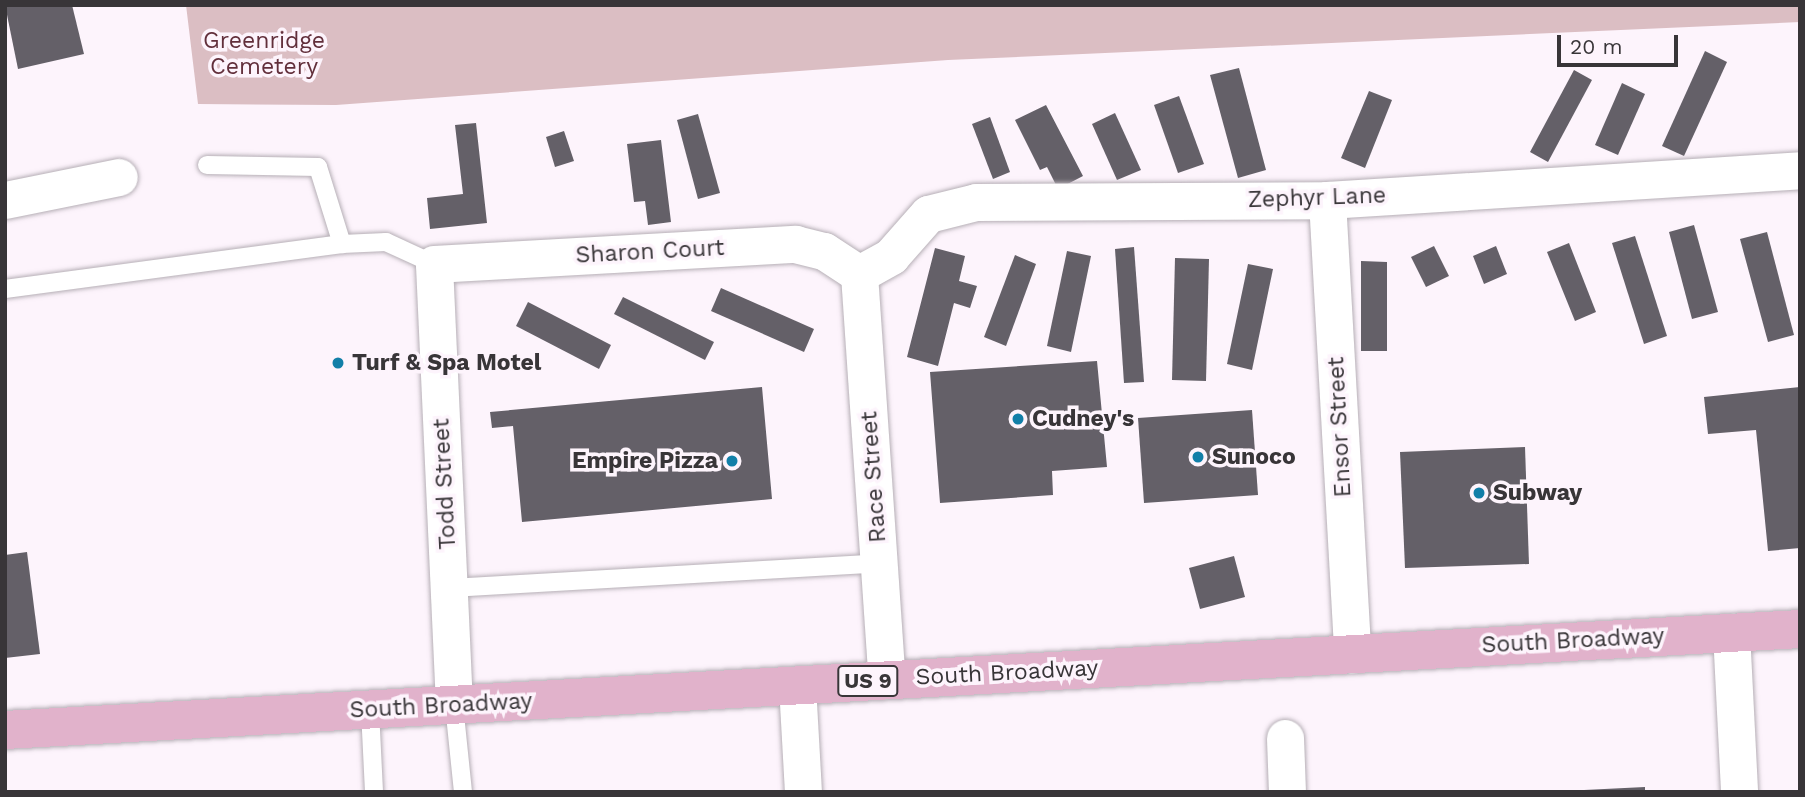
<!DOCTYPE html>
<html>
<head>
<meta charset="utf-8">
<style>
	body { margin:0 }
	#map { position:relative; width:1805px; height:797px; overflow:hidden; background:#fdf4fc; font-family:"Work Sans",sans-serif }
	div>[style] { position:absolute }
	.green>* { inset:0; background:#dbbec3 }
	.building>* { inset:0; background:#646068 }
	.roads { filter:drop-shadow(0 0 2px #b6afb6) drop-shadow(0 0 2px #b6afb6) }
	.service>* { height:18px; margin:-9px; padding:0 9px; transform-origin:9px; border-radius:9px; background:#fff }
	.minor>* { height:37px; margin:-18.5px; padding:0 18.5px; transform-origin:18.5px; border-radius:18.5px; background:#fff }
	.primary>* { height:38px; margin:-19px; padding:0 19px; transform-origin:19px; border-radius:19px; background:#e1b2cb }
	.dots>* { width:19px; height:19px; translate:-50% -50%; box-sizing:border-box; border:4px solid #fdf4fc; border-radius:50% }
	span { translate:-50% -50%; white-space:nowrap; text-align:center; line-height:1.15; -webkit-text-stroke:7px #fdf4fc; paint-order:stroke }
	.shield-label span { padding:2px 5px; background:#fdf4fc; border:2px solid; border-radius:5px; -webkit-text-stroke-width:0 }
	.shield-label { font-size:21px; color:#383538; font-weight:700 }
	.park-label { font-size:23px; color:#622f3b }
	.street-label { font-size:23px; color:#383538 }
	.poi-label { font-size:23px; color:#383538; font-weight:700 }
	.left { translate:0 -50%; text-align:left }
	.right { translate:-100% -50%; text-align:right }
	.frame { position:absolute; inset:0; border:7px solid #383538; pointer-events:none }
	.scale { position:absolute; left:1557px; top:35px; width:121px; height:32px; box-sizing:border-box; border:4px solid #383538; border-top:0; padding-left:9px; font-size:21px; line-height:24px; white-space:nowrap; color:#383538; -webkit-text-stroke:5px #fdf4fc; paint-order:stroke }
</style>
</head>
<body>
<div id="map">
	<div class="green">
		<div style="clip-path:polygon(186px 5px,1800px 5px,1800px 22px,948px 60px,336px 105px,198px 104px)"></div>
	</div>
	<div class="building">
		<div style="clip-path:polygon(5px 5px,72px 5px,84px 54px,18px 69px)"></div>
		<div style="clip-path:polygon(1705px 51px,1727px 62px,1684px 156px,1662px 146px)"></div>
		<div style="clip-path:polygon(1239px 68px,1266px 170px,1238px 178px,1210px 75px)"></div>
		<div style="clip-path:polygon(1574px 70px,1592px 80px,1548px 162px,1530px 152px)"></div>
		<div style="clip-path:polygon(1622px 83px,1645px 94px,1618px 155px,1595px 145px)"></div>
		<div style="clip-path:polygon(1369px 91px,1392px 100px,1365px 168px,1341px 158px)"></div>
		<div style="clip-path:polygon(1179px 96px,1204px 164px,1178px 173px,1154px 105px)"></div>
		<div style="clip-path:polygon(1046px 105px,1083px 176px,1058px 189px,1047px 167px,1040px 170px,1015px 120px)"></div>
		<div style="clip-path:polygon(1115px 113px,1141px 170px,1117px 180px,1092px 124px)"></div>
		<div style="clip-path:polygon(698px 114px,720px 193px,698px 199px,677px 120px)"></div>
		<div style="clip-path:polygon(990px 117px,1010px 172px,993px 179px,972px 124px)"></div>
		<div style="clip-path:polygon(476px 123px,487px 223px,430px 229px,427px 198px,463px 194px,455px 125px)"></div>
		<div style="clip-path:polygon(564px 131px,574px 161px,555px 167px,546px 137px)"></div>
		<div style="clip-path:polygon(661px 140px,671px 222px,648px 225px,645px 201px,634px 202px,627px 144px)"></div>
		<div style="clip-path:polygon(1694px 225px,1718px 312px,1692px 319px,1669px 232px)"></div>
		<div style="clip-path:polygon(1767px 232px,1794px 335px,1768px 342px,1740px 239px)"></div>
		<div style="clip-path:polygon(1635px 236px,1667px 336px,1644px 344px,1612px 243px)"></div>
		<div style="clip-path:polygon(1569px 243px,1596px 312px,1575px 321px,1547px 252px)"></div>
		<div style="clip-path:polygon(1434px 246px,1449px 276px,1426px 287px,1411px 257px)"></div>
		<div style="clip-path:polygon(1496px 246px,1507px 274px,1484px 284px,1473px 256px)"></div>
		<div style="clip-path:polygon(1134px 247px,1144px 382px,1124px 383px,1115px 249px)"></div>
		<div style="clip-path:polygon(935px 248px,965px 256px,959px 281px,977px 286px,970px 308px,954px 303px,938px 366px,907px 357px)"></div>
		<div style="clip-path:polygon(1067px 251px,1091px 256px,1071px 352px,1047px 346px)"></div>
		<div style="clip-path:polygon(1015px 255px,1036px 264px,1006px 346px,984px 337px)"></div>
		<div style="clip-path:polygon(1175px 258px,1209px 259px,1206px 381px,1172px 380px)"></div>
		<div style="clip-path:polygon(1361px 261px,1387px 262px,1387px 351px,1361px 351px)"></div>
		<div style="clip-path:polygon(1248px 264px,1273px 269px,1252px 370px,1227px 364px)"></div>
		<div style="clip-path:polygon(721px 288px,814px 329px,804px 352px,711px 311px)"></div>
		<div style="clip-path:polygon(623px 297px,714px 342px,705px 360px,614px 314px)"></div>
		<div style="clip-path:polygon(528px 302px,611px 345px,599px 369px,516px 326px)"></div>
		<div style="clip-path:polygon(1097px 361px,1107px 467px,1052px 471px,1053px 495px,940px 503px,930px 372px)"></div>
		<div style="clip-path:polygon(762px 387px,772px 499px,522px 522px,513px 426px,492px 428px,490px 412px)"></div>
		<div style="clip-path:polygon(1800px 387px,1800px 548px,1768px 551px,1756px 430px,1708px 434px,1704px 397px)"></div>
		<div style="clip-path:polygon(1252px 410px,1258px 495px,1144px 503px,1138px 418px)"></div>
		<div style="clip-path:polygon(1525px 447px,1529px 564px,1405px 568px,1400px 452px)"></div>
		<div style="clip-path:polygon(27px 552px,40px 654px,5px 658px,5px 555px)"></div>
		<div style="clip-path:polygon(1234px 556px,1245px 597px,1200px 609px,1189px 568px)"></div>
		<div style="clip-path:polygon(1645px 787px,1645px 792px,1584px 792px,1584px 790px)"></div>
	</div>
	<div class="roads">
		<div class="service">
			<div style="left:207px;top:165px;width:111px;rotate:1deg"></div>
			<div style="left:318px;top:167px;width:81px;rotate:72.7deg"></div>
			<div style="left:5px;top:289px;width:340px;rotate:-7.6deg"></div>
			<div style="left:342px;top:244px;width:44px;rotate:-2.6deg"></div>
			<div style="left:386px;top:242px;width:53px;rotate:24.6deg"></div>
			<div style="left:451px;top:588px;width:430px;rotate:-3.3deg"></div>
			<div style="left:454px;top:705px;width:87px;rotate:84.1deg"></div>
			<div style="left:370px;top:710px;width:82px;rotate:87.2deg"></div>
		</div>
		<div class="minor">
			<div style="left:5px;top:200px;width:116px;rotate:-11.4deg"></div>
			<div style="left:1327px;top:200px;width:455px;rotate:86.8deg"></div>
			<div style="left:859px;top:274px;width:37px;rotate:-29deg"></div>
			<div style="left:891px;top:256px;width:56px;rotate:-48.6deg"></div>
			<div style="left:928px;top:214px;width:49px;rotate:-14deg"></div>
			<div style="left:976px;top:202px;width:351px;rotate:-0.3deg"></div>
			<div style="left:1327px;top:200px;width:474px;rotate:-3.6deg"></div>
			<div style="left:859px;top:274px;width:407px;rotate:86.1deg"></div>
			<div style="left:1731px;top:632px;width:160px;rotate:87.1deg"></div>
			<div style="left:797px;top:685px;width:107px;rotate:86.8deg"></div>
			<div style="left:454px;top:705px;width:441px;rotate:-92.6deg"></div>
			<div style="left:434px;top:264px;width:362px;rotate:-3.2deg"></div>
			<div style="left:795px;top:244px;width:30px;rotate:14deg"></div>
			<div style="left:824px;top:251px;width:42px;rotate:33.3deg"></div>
			<div style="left:1285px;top:738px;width:54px;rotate:87.9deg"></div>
		</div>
		<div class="primary">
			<div style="left:5px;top:730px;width:1798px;rotate:-3.22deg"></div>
		</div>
	</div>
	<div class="dots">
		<div style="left:338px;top:363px;background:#127fa8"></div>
		<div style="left:1018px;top:419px;background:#127fa8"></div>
		<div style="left:1198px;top:457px;background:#127fa8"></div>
		<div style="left:732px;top:461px;background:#127fa8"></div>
		<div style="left:1479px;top:493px;background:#127fa8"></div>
	</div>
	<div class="shield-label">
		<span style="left:868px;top:681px">US 9</span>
	</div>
	<div class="park-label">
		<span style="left:264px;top:54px">Greenridge<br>Cemetery</span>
	</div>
	<div class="street-label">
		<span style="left:1317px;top:198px;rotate:-2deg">Zephyr Lane</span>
		<span style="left:650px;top:252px;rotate:-3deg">Sharon Court</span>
		<span style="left:1340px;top:427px;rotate:-93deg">Ensor Street</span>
		<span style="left:874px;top:477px;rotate:-94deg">Race Street</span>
		<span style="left:445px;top:484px;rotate:-93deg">Todd Street</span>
		<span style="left:1573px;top:641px;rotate:-3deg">South Broadway</span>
		<span style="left:1007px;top:673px;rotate:-3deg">South Broadway</span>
		<span style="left:441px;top:706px;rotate:-3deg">South Broadway</span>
	</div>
	<div class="poi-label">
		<span class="left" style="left:352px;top:363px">Turf &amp; Spa Motel</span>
		<span class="left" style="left:1032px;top:419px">Cudney's</span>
		<span class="left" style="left:1212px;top:457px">Sunoco</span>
		<span class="right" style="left:718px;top:461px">Empire Pizza</span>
		<span class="left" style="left:1493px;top:493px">Subway</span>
	</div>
	<div class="frame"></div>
	<div class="scale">20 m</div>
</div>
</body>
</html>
